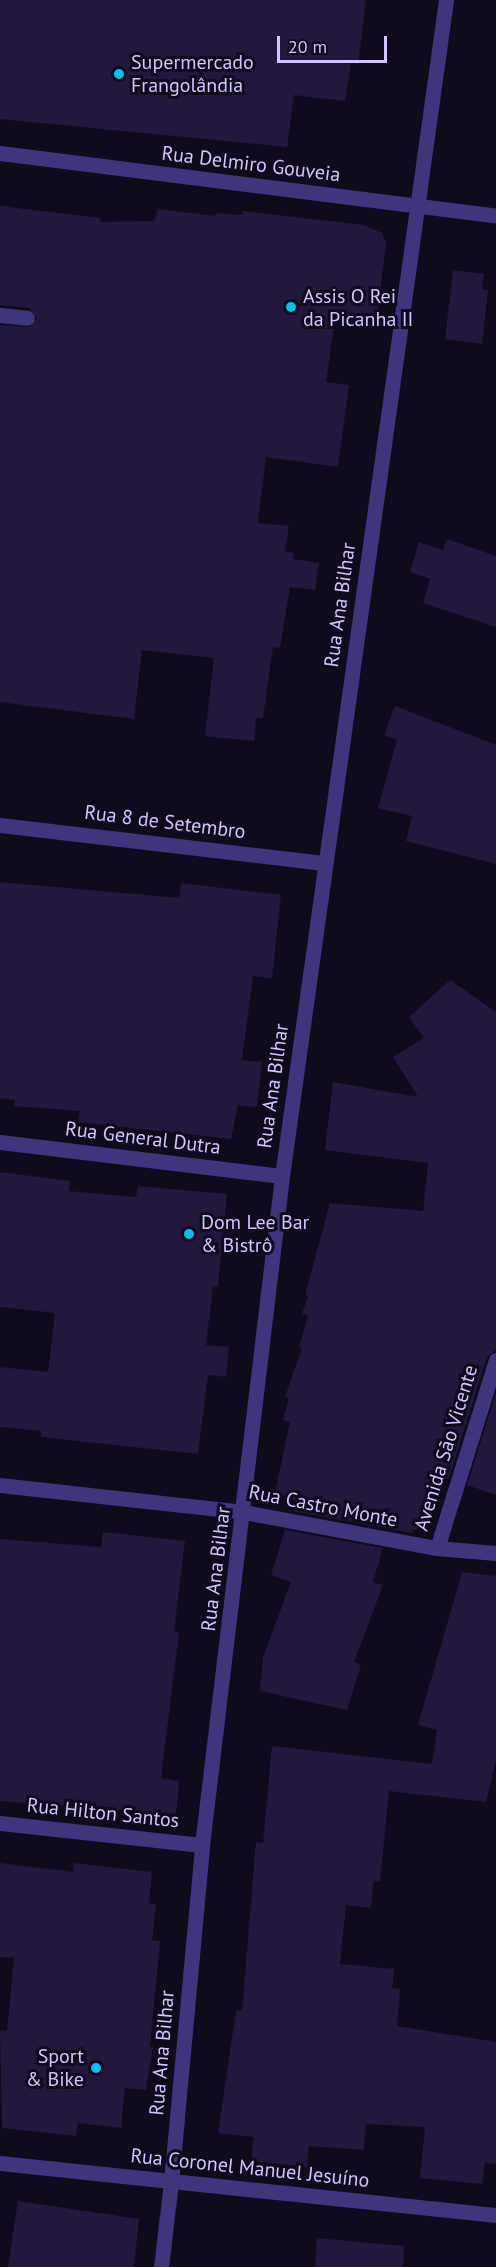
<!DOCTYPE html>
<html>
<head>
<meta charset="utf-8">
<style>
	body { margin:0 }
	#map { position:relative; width:496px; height:2267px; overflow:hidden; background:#0f0b1c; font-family:"PT Sans",sans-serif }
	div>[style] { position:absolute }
	.building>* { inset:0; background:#22173d }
	.service>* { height:15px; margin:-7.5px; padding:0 7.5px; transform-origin:7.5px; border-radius:7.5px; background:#3e357c }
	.minor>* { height:15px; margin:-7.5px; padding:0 7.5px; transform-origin:7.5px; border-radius:7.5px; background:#3e357c }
	.tertiary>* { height:15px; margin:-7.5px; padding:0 7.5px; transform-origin:7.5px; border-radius:7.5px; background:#3e357c }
	.dots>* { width:16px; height:16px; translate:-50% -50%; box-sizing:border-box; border:3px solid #0f0b1c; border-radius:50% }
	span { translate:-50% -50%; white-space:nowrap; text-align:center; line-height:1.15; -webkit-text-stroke:6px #0f0b1c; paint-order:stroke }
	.poi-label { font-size:20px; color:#d2c5ff }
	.left { translate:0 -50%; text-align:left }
	.right { translate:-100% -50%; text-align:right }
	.street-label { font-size:20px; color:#d2c5ff }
	.scale { position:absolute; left:277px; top:36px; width:110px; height:27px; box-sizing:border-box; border:3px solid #d2c5ff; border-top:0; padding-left:8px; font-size:18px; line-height:21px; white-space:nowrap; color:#d2c5ff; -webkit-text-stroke:4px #0f0b1c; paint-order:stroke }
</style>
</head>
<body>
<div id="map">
	<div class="building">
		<div style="clip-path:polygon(0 0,366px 0,358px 64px,351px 63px,345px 101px,294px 95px,287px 147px,0 119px)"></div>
		<div style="clip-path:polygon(0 206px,101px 218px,100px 222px,154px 221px,158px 209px,216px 216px,217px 213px,242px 215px,243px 211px,364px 225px,382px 233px,386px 244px,376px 324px,335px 319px,326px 382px,349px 385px,338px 467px,266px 457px,258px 523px,289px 526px,285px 551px,294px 553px,293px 559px,319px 563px,315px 590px,290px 587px,280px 648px,273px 647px,263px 718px,256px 718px,254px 741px,205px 736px,214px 658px,142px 650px,134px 719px,0 702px,0 325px,30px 327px,37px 318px,29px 308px,0 305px)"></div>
		<div style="clip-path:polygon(453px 270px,484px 274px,482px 289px,488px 290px,482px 344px,445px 339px)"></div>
		<div style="clip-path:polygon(447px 539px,496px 556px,496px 627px,423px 603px,430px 579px,410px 572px,419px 542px,443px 550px)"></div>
		<div style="clip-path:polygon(395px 706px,496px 745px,496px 864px,406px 841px,412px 816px,378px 808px,397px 740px,384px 735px)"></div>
		<div style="clip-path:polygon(0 882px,179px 898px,181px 883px,281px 895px,272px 978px,253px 976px,242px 1060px,262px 1062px,257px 1107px,238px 1105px,231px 1139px,78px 1122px,80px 1111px,14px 1106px,15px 1100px,0 1098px)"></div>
		<div style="clip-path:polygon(450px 980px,496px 1012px,496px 1350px,487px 1357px,449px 1478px,438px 1474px,417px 1530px,413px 1529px,412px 1533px,292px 1511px,295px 1500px,275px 1493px,290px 1422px,283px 1420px,289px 1398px,285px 1397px,302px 1348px,299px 1347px,308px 1316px,302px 1314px,308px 1296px,305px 1295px,330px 1203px,423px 1211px,428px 1163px,325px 1150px,333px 1082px,418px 1097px,393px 1057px,424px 1038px,409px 1017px)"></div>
		<div style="clip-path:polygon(0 1172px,70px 1181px,69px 1191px,136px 1197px,138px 1186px,227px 1194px,218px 1286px,213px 1286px,206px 1345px,229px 1347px,226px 1377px,208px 1375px,198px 1454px,41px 1437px,41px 1431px,0 1427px,0 1367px,48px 1372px,55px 1313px,0 1307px)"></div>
		<div style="clip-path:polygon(496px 1393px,496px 1495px,467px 1485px)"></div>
		<div style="clip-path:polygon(285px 1530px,383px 1548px,373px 1582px,383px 1585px,354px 1662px,361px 1665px,347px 1710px,260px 1691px,263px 1657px,291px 1582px,271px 1575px)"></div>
		<div style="clip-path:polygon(103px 1532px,185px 1541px,174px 1631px,179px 1632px,161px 1778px,179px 1781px,176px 1814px,0 1801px,0 1539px,101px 1547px)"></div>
		<div style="clip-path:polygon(462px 1572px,496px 1576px,496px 1760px,486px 1802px,389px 1791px,380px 1882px,374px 1881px,371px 1908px,346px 1905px,340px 1964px,394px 1969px,392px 1988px,400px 1989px,397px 2026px,496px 2042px,496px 2164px,485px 2163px,482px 2184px,420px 2178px,425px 2127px,366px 2124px,364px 2150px,309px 2146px,307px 2167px,251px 2161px,254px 2137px,218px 2133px,236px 2011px,242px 2011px,256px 1842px,263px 1843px,272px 1746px,432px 1764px,437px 1730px,418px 1725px)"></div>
		<div style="clip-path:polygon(0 1863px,73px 1872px,74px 1863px,152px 1872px,149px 1903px,156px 1904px,152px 1940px,160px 1941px,150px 2047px,153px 2047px,146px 2090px,125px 2088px,121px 2128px,78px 2123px,76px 2136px,2px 2128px,0 2030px,7px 2031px,14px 1958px,0 1957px)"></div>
		<div style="clip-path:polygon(18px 2201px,139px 2219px,134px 2267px,8px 2267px)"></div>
		<div style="clip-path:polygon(317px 2238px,404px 2246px,403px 2267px,315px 2267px)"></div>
	</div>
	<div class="service">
		<div style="left:0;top:315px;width:27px;rotate:6deg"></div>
	</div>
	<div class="minor">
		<div style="left:0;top:153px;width:500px;rotate:7.2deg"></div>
		<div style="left:0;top:825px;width:326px;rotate:6.7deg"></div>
		<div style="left:0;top:1142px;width:284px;rotate:6.9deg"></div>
		<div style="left:0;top:1485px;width:245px;rotate:6.3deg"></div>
		<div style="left:244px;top:1512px;width:196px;rotate:10.6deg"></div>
		<div style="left:437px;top:1548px;width:59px;rotate:4.8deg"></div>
		<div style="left:437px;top:1548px;width:197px;rotate:-72.6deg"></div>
		<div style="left:0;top:1823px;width:203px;rotate:6.2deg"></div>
		<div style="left:171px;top:2182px;width:338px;rotate:-84.7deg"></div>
		<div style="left:202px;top:1845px;width:674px;rotate:-83.18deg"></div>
		<div style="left:282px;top:1176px;width:1187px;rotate:-82.06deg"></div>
	</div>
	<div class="tertiary">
		<div style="left:0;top:2163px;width:499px;rotate:6deg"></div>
		<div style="left:161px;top:2267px;width:86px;rotate:-83.3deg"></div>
	</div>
	<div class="dots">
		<div style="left:119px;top:74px;background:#00c1f0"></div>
		<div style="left:291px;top:307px;background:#00c1f0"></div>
		<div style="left:189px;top:1234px;background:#00c1f0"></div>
		<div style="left:96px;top:2068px;background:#00c1f0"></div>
	</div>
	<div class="poi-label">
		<span class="left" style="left:131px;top:74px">Supermercado<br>Frangolândia</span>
		<span class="left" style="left:303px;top:308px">Assis O Rei<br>da Picanha II</span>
		<span class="left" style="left:201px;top:1234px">Dom Lee Bar<br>&amp; Bistrô</span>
		<span class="right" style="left:84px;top:2068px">Sport<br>&amp; Bike</span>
	</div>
	<div class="street-label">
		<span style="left:251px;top:164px;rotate:7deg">Rua Delmiro Gouveia</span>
		<span style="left:340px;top:605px;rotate:-82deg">Rua Ana Bilhar</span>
		<span style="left:165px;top:822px;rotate:7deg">Rua 8 de Setembro</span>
		<span style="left:273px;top:1086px;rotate:-82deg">Rua Ana Bilhar</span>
		<span style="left:143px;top:1138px;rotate:7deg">Rua General Dutra</span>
		<span style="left:446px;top:1448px;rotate:-73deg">Avenida São Vicente</span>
		<span style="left:323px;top:1506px;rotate:11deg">Rua Castro Monte</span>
		<span style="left:216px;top:1569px;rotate:-83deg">Rua Ana Bilhar</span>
		<span style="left:103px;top:1813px;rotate:6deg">Rua Hilton Santos</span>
		<span style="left:162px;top:2053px;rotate:-85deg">Rua Ana Bilhar</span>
		<span style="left:250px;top:2168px;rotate:6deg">Rua Coronel Manuel Jesuíno</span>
	</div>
	<div class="scale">20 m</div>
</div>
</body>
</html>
